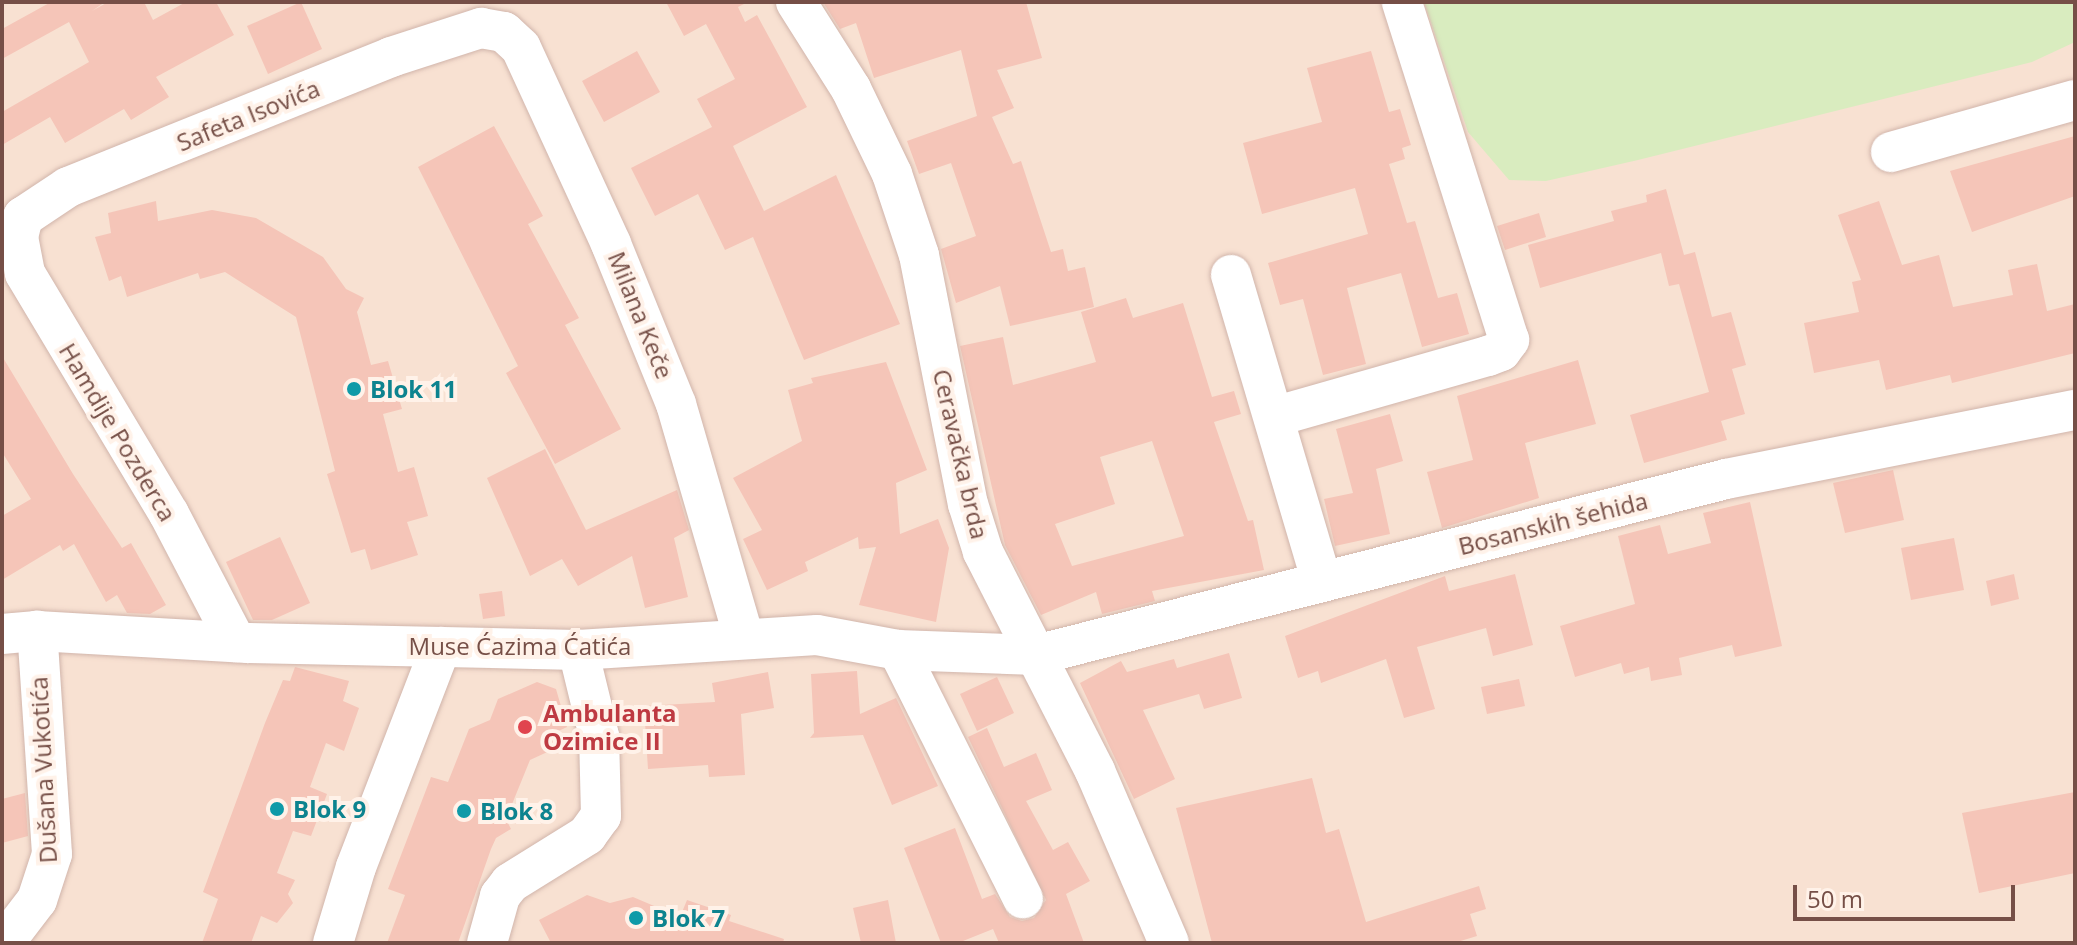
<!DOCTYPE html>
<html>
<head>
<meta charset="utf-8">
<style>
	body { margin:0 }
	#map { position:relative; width:2077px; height:945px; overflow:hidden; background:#feeee2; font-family:"Open Sans",sans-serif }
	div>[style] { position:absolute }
	.residential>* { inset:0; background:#f8e1d2 }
	.green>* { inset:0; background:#d9ecbf }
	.building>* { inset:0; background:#f5c5b8 }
	.roads { filter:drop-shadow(0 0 2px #d1b5ab) drop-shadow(0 0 2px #d1b5ab) }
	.minor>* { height:40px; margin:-20px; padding:0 20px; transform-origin:20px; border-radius:20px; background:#fff }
	.dots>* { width:22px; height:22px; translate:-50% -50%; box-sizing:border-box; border:4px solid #fff2e9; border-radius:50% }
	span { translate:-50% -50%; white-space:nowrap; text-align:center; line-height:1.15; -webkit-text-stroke:8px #fff2e9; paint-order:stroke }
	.street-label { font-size:24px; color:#764f47 }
	.culture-label { font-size:24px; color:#0d838f; font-weight:700 }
	.left { translate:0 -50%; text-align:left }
	.health-label { font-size:24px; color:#be3a42; font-weight:700 }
	.frame { position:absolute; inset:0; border:4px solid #764f47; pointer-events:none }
	.scale { position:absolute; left:1793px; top:885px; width:222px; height:36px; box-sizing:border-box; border:4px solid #764f47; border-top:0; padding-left:10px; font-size:24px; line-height:28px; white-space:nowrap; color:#764f47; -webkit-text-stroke:6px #fff2e9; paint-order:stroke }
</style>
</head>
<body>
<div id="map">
	<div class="residential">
		<div style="clip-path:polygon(2px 2px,2075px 2px,2075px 943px,2px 943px)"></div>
	</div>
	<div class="green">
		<div style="clip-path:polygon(1424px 2px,2075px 2px,2075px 42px,2032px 62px,1638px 160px,1546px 181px,1509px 180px,1468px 132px)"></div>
	</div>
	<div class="building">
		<div style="clip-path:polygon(51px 2px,105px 2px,92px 11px,108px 2px,144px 2px,153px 20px,186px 2px,216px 2px,234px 35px,156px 77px,169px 97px,131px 120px,124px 109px,65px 143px,50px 117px,2px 145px,2px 112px,89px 62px,69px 22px,2px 59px,2px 29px)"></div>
		<div style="clip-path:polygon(301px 2px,322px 49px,268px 74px,247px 26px)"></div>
		<div style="clip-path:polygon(666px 2px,748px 2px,738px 7px,745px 22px,757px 15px,807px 107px,733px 146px,764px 211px,836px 175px,900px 324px,804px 360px,753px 237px,725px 250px,698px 194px,655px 216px,631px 168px,712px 127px,697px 99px,735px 79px,706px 24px,684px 36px)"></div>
		<div style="clip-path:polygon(823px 2px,1026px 2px,1042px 58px,997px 70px,1014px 108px,992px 117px,1013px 164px,1021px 161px,1051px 252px,1063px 249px,1068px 271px,1085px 267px,1094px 307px,1010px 326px,1000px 286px,956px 303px,941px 249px,976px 236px,951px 163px,919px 174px,907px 141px,977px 116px,961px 50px,874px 78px,856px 23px,840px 29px)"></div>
		<div style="clip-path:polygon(637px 51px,660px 92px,604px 122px,582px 81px)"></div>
		<div style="clip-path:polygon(1371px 51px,1389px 112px,1400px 109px,1411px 145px,1402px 148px,1405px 159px,1389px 164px,1407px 223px,1415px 221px,1438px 298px,1457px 293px,1469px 334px,1422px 347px,1401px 273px,1347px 288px,1366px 364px,1323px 375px,1303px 299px,1280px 305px,1268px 263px,1368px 234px,1355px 188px,1262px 214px,1243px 143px,1322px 122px,1307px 68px)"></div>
		<div style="clip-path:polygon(494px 126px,543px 216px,528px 224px,579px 318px,565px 325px,621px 429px,555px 464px,506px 373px,518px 366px,418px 167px)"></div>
		<div style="clip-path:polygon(2075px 136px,2075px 196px,1972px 232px,1950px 171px)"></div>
		<div style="clip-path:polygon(1666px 189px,1684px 255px,1695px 252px,1712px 317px,1731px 312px,1746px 365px,1732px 369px,1745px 414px,1721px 421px,1727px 440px,1644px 463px,1630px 415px,1709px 392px,1679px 284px,1669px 286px,1661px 253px,1540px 288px,1528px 245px,1614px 221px,1611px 211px,1647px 202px,1646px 195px)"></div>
		<div style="clip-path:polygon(156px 201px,158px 221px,212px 210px,256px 218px,323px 257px,346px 289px,364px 298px,357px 312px,371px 365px,388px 361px,402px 409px,383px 414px,398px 472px,414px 467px,428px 516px,407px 522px,418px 555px,371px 570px,365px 549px,351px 553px,327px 474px,335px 471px,296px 317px,225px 272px,200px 279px,198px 273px,127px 297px,121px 276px,109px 281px,95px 237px,111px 233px,108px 213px)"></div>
		<div style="clip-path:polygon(1879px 201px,1902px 265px,1939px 255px,1953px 307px,2013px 295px,2008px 270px,2037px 264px,2047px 311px,2075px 304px,2075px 353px,1952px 383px,1950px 375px,1886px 390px,1879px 360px,1814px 373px,1804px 323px,1859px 312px,1852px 282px,1861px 280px,1838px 215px)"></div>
		<div style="clip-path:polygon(1539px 213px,1546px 237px,1505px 250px,1497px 226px)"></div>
		<div style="clip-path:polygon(evenodd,1126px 298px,1133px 318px,1183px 303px,1212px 397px,1234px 391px,1241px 414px,1214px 422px,1248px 521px,1253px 520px,1264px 570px,1152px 591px,1155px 601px,1102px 614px,1096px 592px,1041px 615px,1005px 545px,960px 346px,1003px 337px,1013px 385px,1096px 362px,1081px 312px,1126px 298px,1152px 441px,1184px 536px,1072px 566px,1055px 524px,1115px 504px,1100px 457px,1152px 441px)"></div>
		<div style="clip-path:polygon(2px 356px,73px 474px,122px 548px,131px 543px,166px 605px,150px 614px,127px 613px,117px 595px,106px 602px,74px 544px,63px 551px,60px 545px,2px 580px,2px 516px,31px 499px,2px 452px)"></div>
		<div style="clip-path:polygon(1578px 360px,1596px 424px,1525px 443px,1539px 498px,1442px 528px,1427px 472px,1473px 460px,1457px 396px)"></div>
		<div style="clip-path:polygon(886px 362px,927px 470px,896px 483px,900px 534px,938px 519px,949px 548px,936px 622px,859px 605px,876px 547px,859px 549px,858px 537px,805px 562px,808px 571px,767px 590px,743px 539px,762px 530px,733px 478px,802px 441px,788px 390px,813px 383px,811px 378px)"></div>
		<div style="clip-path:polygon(1390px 414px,1403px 461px,1376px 469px,1390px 534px,1335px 546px,1324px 499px,1353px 493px,1336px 429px)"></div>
		<div style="clip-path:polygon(545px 449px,586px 530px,677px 490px,689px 530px,674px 538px,688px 597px,645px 608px,632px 556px,578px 586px,562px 559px,530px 576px,487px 478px)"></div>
		<div style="clip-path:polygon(1893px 470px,1904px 520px,1845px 533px,1833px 483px)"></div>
		<div style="clip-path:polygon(1750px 502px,1782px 646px,1735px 657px,1732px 645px,1679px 658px,1682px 675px,1651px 681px,1649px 667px,1624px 674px,1621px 663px,1575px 677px,1560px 626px,1635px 604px,1618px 536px,1660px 525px,1668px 554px,1711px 543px,1703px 513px)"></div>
		<div style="clip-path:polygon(280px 537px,310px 603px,272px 620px,253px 620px,226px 562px)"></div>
		<div style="clip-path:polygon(1954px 538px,1964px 590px,1911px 600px,1901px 548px)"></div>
		<div style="clip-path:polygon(1515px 574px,1533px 645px,1493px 656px,1486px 628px,1417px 647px,1435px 709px,1404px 718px,1386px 659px,1321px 683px,1318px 671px,1298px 678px,1285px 636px,1445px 576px,1449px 591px)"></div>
		<div style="clip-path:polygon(2014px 574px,2019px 599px,1991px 606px,1986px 581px)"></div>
		<div style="clip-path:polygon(502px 591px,505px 616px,483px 619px,479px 594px)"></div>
		<div style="clip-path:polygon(1229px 653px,1242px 698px,1204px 709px,1199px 694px,1143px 710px,1175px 779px,1134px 799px,1080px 683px,1121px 661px,1127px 672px,1174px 659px,1177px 668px)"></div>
		<div style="clip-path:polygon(295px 667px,349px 681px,343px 701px,359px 708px,344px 751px,326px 743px,310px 787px,327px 794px,311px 836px,293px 831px,277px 873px,295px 880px,288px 894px,293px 903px,277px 923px,261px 916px,251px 943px,202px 943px,218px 899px,203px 892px,265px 723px,283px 680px,290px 681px)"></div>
		<div style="clip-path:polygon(857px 671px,860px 714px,896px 698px,938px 786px,892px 805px,863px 735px,810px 738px,814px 733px,811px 674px)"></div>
		<div style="clip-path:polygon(768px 672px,774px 708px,741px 714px,745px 775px,709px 777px,708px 765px,648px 769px,644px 706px,715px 702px,712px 683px)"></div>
		<div style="clip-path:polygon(997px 677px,1014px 713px,977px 731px,960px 694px)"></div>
		<div style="clip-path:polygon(1519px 679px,1525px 706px,1487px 714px,1481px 687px)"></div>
		<div style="clip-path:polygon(537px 682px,556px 689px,567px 727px,550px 735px,556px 748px,530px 760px,506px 819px,511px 829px,496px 838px,491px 849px,458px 943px,387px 943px,405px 895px,388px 889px,431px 777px,448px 782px,469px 729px,490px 720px,498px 699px)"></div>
		<div style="clip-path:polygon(987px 728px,1004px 767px,1036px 753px,1052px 790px,1026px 801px,1053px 850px,1068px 842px,1090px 881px,1066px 894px,1084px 943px,999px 943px,993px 929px,958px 943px,941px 943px,904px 848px,955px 828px,982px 899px,995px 894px,1010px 917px,1022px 921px,1034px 918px,1046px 900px,968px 737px)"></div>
		<div style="clip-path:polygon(1312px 778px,1326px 833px,1339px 829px,1366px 922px,1479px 886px,1486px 909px,1470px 914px,1477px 936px,1454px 943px,1212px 943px,1176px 808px)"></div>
		<div style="clip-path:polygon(2075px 792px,2075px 873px,1979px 893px,1962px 813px)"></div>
		<div style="clip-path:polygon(25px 793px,28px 836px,2px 843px,2px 799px)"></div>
		<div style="clip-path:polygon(587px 895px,610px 903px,633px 897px,680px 917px,687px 900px,731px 915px,729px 921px,784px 939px,783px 943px,551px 943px,539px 920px)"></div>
		<div style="clip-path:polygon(888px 900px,896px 943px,861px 943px,853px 908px)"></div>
	</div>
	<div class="roads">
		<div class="minor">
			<div style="left:796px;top:2px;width:103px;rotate:57.7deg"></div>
			<div style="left:851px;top:89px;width:94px;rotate:64.2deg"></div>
			<div style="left:892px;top:174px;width:85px;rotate:71.6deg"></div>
			<div style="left:919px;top:255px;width:254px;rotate:78.9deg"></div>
			<div style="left:968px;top:504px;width:50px;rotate:72.6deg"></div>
			<div style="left:983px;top:552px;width:246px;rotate:62.9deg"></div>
			<div style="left:1095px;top:771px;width:187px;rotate:66.7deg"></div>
			<div style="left:1891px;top:152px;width:191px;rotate:-15.8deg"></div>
			<div style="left:1231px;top:275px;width:320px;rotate:73.5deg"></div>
			<div style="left:1277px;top:416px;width:219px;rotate:-15.9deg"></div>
			<div style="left:1488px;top:356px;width:14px;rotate:-21deg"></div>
			<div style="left:1501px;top:351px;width:14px;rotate:-54deg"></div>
			<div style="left:1509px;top:340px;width:355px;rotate:-107.6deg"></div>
			<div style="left:2px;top:634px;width:35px;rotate:-5deg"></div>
			<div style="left:37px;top:631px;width:211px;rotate:3.3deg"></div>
			<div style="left:248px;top:643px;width:330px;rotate:1.2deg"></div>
			<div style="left:578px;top:650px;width:239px;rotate:-3.6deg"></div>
			<div style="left:817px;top:635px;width:82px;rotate:10.5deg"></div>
			<div style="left:898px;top:650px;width:138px;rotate:2.1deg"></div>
			<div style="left:1036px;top:655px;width:712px;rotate:-14.31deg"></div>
			<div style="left:1726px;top:479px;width:356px;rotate:-11.2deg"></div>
			<div style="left:236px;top:642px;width:144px;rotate:-117.6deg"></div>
			<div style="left:169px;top:514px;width:281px;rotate:-120.9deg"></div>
			<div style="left:25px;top:273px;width:37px;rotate:-101deg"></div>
			<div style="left:18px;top:237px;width:21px;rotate:-76deg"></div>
			<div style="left:23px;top:217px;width:54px;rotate:-33.7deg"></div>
			<div style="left:68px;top:187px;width:348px;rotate:-21.9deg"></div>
			<div style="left:391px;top:57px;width:95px;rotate:-17.9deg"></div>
			<div style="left:481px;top:28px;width:23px;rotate:10deg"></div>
			<div style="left:504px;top:32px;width:23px;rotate:43deg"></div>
			<div style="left:521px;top:48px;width:216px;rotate:65.3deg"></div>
			<div style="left:611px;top:244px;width:173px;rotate:67.9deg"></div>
			<div style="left:676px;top:404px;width:244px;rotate:73.8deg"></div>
			<div style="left:898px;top:650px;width:278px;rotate:63.3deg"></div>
			<div style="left:4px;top:943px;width:54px;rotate:-52.5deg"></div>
			<div style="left:37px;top:900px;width:48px;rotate:-71.9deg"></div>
			<div style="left:52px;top:854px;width:224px;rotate:-93.8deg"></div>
			<div style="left:333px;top:943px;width:79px;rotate:-73.2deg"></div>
			<div style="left:356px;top:867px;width:236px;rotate:-68.9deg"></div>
			<div style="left:487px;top:943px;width:49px;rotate:-74.5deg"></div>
			<div style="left:500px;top:896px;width:16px;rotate:-52deg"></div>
			<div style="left:510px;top:883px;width:91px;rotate:-31.9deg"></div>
			<div style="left:587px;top:835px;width:24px;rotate:-54deg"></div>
			<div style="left:601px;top:816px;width:80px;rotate:-91.4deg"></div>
			<div style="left:599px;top:736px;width:89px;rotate:-103.7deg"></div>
		</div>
	</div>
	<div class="dots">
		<div style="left:354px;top:389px;background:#0f9aa8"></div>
		<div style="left:525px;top:727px;background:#e0444e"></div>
		<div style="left:277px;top:809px;background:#0f9aa8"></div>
		<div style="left:464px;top:811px;background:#0f9aa8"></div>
		<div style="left:636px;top:918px;background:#0f9aa8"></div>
	</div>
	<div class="street-label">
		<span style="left:248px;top:115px;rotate:-22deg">Safeta Isovića</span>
		<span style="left:641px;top:315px;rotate:68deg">Milana Keče</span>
		<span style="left:118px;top:432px;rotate:59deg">Hamdije Pozderca</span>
		<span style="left:961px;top:454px;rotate:77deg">Ceravačka brda</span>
		<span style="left:1553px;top:523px;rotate:-14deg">Bosanskih šehida</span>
		<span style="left:520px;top:646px">Muse Ćazima Ćatića</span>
		<span style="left:43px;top:770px;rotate:-93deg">Dušana Vukotića</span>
	</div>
	<div class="culture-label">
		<span class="left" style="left:370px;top:389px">Blok 11</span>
		<span class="left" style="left:293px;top:809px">Blok 9</span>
		<span class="left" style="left:480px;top:811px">Blok 8</span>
		<span class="left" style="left:652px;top:918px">Blok 7</span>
	</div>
	<div class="health-label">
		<span class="left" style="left:543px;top:727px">Ambulanta<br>Ozimice II</span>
	</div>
	<div class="frame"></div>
	<div class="scale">50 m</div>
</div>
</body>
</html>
